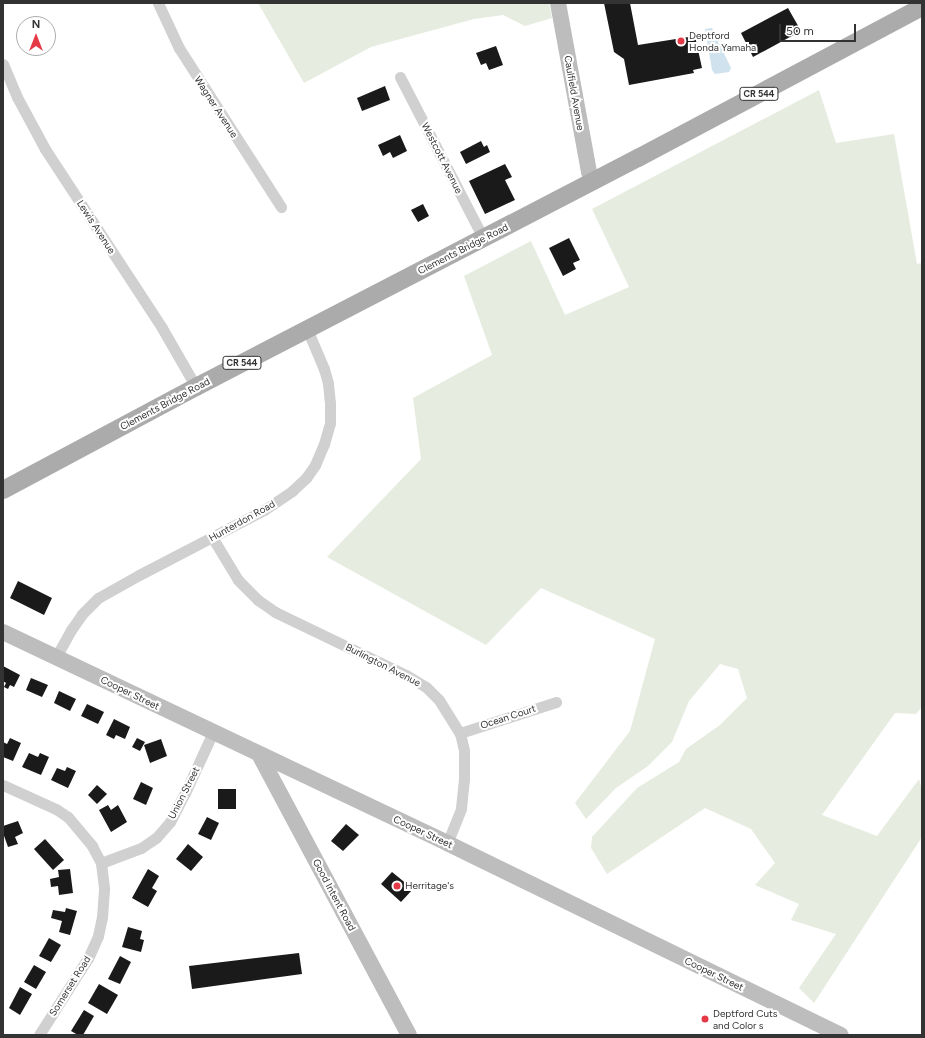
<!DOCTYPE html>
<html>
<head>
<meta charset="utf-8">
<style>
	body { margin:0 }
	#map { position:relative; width:925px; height:1038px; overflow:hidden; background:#fff; font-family:Figtree,sans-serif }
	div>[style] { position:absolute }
	.green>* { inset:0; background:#e6ecdf }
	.water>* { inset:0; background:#cfe2ee }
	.building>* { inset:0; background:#1a1a1a }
	.street>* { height:11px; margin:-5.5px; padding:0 5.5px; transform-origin:5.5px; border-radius:5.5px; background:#d0d0d0 }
	.secondary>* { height:16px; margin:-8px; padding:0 8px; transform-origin:8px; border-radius:8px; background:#bdbdbd }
	.primary>* { height:18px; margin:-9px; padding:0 9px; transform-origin:9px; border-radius:9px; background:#ababab }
	.dots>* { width:11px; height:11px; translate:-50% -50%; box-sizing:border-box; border:2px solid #fff; border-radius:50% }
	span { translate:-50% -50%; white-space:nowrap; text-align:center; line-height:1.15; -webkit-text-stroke:4px #fff; paint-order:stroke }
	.shield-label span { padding:1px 3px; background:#fff; border:1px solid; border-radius:3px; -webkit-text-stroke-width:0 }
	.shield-label { font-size:9px; color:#333; font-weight:700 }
	.poi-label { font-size:10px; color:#333 }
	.left { translate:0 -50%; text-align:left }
	.street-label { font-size:10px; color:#333 }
	.frame { position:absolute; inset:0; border:4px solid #333; pointer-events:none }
	.north { position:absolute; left:16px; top:16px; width:40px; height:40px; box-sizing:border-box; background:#fff; border:1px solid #adadad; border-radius:50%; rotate:0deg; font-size:11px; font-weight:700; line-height:16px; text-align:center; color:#333 }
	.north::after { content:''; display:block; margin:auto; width:14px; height:18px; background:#e63946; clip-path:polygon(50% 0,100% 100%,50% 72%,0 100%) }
	.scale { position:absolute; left:779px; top:24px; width:77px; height:18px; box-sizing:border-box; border:2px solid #333; border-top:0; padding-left:5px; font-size:12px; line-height:14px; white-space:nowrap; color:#333; -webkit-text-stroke:3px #fff; paint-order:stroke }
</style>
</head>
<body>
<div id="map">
	<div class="green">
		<div style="clip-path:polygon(258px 3px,549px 3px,552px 18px,525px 26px,503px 15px,474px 19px,371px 47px,304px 83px)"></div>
		<div style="clip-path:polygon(819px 90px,836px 143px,894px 134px,917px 264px,922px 263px,922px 707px,916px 714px,895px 713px,822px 815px,877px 836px,919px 779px,922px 790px,922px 837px,814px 1003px,799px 988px,836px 934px,791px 920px,799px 904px,755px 885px,775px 863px,751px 829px,705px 808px,607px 874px,591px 848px,592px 837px,637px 788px,679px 762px,686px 749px,720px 725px,747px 698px,738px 669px,720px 664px,689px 701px,672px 742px,648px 766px,616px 788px,586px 819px,575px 803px,630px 731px,655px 639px,541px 588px,486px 645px,327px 557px,421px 459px,413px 398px,492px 355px,464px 276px,531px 241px,565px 315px,629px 287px,592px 209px)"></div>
	</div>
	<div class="water">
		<div style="clip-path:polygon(712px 28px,731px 68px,729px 72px,715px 74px,712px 70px,705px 29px)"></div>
	</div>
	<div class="building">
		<div style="clip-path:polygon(604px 3px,630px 3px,638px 45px,695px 36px,702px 68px,693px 70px,694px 73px,629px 85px,624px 59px,614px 52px)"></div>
		<div style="clip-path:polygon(788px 8px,801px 31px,753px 57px,741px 33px)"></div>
		<div style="clip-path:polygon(496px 46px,503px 65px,489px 70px,486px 63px,481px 65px,476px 53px)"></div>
		<div style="clip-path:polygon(385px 86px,390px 100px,362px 111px,357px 98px)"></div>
		<div style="clip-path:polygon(400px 135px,407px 151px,393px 158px,390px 152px,383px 156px,378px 145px)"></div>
		<div style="clip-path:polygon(481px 141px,484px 147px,487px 145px,490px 152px,466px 164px,460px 152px)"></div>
		<div style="clip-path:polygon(505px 164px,512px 177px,505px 180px,515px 200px,485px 214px,469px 181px)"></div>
		<div style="clip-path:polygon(423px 204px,429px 216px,418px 222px,411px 210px)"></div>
		<div style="clip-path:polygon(569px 238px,580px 260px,573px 263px,576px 269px,563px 276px,549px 248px)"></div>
		<div style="clip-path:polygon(18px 581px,52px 598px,44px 615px,10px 598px)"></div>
		<div style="clip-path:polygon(3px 666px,20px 675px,14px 687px,10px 685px,8px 689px,4px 687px,6px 683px,3px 681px)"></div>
		<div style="clip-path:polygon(31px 678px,48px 685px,42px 697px,26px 690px)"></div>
		<div style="clip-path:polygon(59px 691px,76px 699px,70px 711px,54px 703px)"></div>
		<div style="clip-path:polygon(87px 704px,104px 712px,98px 724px,81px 716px)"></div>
		<div style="clip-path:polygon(114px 719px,130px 727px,125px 739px,116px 735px,114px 739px,106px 735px)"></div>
		<div style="clip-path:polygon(10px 738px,21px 743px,13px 761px,3px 757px,3px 742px,7px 744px)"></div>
		<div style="clip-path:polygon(137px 738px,145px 742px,140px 751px,132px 747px)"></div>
		<div style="clip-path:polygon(161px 739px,167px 756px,150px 763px,144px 745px)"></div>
		<div style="clip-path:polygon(29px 753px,38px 757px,40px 753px,49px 757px,41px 775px,22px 767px)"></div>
		<div style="clip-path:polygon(67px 767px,76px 771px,68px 788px,51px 780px,57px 768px,65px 771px)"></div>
		<div style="clip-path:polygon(141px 782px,153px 788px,146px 805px,133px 799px)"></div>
		<div style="clip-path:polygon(97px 785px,107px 794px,97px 804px,88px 795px)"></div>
		<div style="clip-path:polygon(218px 789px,236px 789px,236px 809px,218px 809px)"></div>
		<div style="clip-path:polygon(108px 805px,111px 810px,118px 805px,127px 822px,111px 832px,99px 810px)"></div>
		<div style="clip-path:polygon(207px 817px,219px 823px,211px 840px,198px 834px)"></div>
		<div style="clip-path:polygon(18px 821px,23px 833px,15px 837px,18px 844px,8px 847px,3px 833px,3px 826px)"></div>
		<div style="clip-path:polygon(346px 824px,359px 835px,343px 851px,331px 841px)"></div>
		<div style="clip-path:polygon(45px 839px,64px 860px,53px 870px,34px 849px)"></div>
		<div style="clip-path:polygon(188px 844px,203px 857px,191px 871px,176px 859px)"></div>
		<div style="clip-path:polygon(70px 869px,73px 893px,59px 895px,58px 886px,51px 887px,50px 879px,59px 877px,58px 870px)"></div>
		<div style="clip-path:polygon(148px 869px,159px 876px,152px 888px,157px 891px,148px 907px,132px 898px)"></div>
		<div style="clip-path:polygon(392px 872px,413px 889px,401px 902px,381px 884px)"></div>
		<div style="clip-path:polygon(66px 908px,77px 911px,70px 935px,59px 932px,62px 921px,51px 918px,53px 910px,65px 912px)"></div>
		<div style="clip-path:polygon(128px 927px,142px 931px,140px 939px,144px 940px,141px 952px,122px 947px)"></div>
		<div style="clip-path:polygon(49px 938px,61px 945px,51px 962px,39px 956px)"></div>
		<div style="clip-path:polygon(299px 953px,302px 974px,192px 989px,189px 966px)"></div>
		<div style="clip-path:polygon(120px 956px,131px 962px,120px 984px,108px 979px)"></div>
		<div style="clip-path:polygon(34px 965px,46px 972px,36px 989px,24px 982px)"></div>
		<div style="clip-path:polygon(99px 984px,118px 995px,107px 1014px,88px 1003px)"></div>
		<div style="clip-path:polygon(20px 987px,32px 994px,20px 1015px,9px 1008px)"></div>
		<div style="clip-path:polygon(84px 1010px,94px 1016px,83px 1035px,78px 1035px,71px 1031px)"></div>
	</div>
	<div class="street">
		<div style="left:158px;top:3px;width:50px;rotate:65deg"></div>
		<div style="left:179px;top:48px;width:189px;rotate:57.3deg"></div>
		<div style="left:3px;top:64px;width:36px;rotate:67deg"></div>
		<div style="left:17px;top:97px;width:59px;rotate:61.7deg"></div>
		<div style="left:45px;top:149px;width:214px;rotate:56.8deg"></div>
		<div style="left:162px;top:328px;width:68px;rotate:60deg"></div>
		<div style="left:400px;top:77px;width:181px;rotate:62.7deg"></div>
		<div style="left:212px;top:537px;width:50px;rotate:58.8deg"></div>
		<div style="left:238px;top:580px;width:28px;rotate:45deg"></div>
		<div style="left:258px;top:600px;width:21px;rotate:35deg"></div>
		<div style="left:275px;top:612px;width:145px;rotate:25.7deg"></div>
		<div style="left:406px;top:675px;width:23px;rotate:31deg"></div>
		<div style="left:426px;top:687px;width:18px;rotate:45deg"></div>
		<div style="left:439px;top:700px;width:39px;rotate:58deg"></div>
		<div style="left:460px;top:733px;width:18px;rotate:77deg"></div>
		<div style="left:464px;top:751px;width:28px;rotate:90deg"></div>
		<div style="left:464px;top:779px;width:30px;rotate:96deg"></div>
		<div style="left:461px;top:809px;width:37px;rotate:112deg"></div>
		<div style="left:56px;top:657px;width:31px;rotate:-61deg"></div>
		<div style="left:71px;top:630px;width:19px;rotate:-55deg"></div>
		<div style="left:82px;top:614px;width:23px;rotate:-45deg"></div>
		<div style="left:98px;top:598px;width:47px;rotate:-29.3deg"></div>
		<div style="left:139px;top:575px;width:141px;rotate:-27.5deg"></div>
		<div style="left:264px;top:510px;width:34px;rotate:-34deg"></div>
		<div style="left:292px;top:491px;width:19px;rotate:-43deg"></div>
		<div style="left:306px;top:478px;width:16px;rotate:-55deg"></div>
		<div style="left:315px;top:465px;width:23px;rotate:-67deg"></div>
		<div style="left:324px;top:444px;width:22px;rotate:-74deg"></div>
		<div style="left:330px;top:423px;width:20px;rotate:-90deg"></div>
		<div style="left:330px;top:403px;width:20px;rotate:-96deg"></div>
		<div style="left:328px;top:383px;width:15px;rotate:-106deg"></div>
		<div style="left:324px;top:369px;width:43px;rotate:-113deg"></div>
		<div style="left:460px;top:733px;width:101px;rotate:-17.9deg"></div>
		<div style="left:3px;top:785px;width:58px;rotate:24.4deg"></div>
		<div style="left:56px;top:809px;width:14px;rotate:34deg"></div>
		<div style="left:68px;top:817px;width:38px;rotate:50deg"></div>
		<div style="left:92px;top:846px;width:19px;rotate:62deg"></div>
		<div style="left:101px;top:863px;width:26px;rotate:83deg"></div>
		<div style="left:104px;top:889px;width:28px;rotate:94deg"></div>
		<div style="left:102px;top:917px;width:19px;rotate:102deg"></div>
		<div style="left:98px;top:936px;width:24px;rotate:114deg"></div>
		<div style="left:88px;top:958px;width:91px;rotate:122.5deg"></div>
		<div style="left:101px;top:863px;width:43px;rotate:-20.6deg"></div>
		<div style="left:141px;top:848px;width:18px;rotate:-34deg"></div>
		<div style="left:156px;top:838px;width:21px;rotate:-49deg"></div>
		<div style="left:170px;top:822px;width:33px;rotate:-63deg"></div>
		<div style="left:185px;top:793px;width:67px;rotate:-65.3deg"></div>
	</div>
	<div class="secondary">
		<div style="left:558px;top:3px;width:172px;rotate:79.6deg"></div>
		<div style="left:589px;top:172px;width:11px;rotate:68deg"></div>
		<div style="left:3px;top:632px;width:492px;rotate:25.4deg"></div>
		<div style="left:447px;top:843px;width:438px;rotate:26deg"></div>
		<div style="left:260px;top:756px;width:316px;rotate:61.9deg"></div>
	</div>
	<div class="primary">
		<div style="left:3px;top:490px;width:219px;rotate:-28.1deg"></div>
		<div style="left:196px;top:387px;width:498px;rotate:-27.4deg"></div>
		<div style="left:638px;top:158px;width:322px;rotate:-28deg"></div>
	</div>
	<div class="dots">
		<div style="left:681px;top:41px;background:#e63946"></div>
		<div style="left:397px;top:886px;background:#e63946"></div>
		<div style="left:705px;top:1019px;background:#e63946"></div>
	</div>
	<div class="shield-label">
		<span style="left:759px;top:94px">CR 544</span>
		<span style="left:242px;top:363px">CR 544</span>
	</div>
	<div class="poi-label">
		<span class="left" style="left:689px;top:41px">Deptford<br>Honda Yamaha</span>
		<span class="left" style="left:405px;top:886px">Herritage's</span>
		<span class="left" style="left:713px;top:1019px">Deptford Cuts<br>and Color s</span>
	</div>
	<div class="street-label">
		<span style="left:574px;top:93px;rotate:80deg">Caulfield Avenue</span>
		<span style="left:216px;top:107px;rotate:57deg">Wagner Avenue</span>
		<span style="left:442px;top:158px;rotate:63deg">Westcott Avenue</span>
		<span style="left:96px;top:227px;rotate:57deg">Lewis Avenue</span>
		<span style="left:463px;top:249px;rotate:-27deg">Clements Bridge Road</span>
		<span style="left:165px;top:404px;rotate:-28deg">Clements Bridge Road</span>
		<span style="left:242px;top:521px;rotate:-29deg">Hunterdon Road</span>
		<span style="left:383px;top:665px;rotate:27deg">Burlington Avenue</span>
		<span style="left:130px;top:693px;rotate:26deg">Cooper Street</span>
		<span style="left:508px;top:717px;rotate:-18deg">Ocean Court</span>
		<span style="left:184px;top:793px;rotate:-63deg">Union Street</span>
		<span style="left:423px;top:832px;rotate:25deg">Cooper Street</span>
		<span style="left:334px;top:895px;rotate:62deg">Good Intent Road</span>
		<span style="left:714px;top:974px;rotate:26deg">Cooper Street</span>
		<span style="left:70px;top:986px;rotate:-58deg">Somerset Road</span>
	</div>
	<div class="frame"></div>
	<div class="north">N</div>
	<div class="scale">50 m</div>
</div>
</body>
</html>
